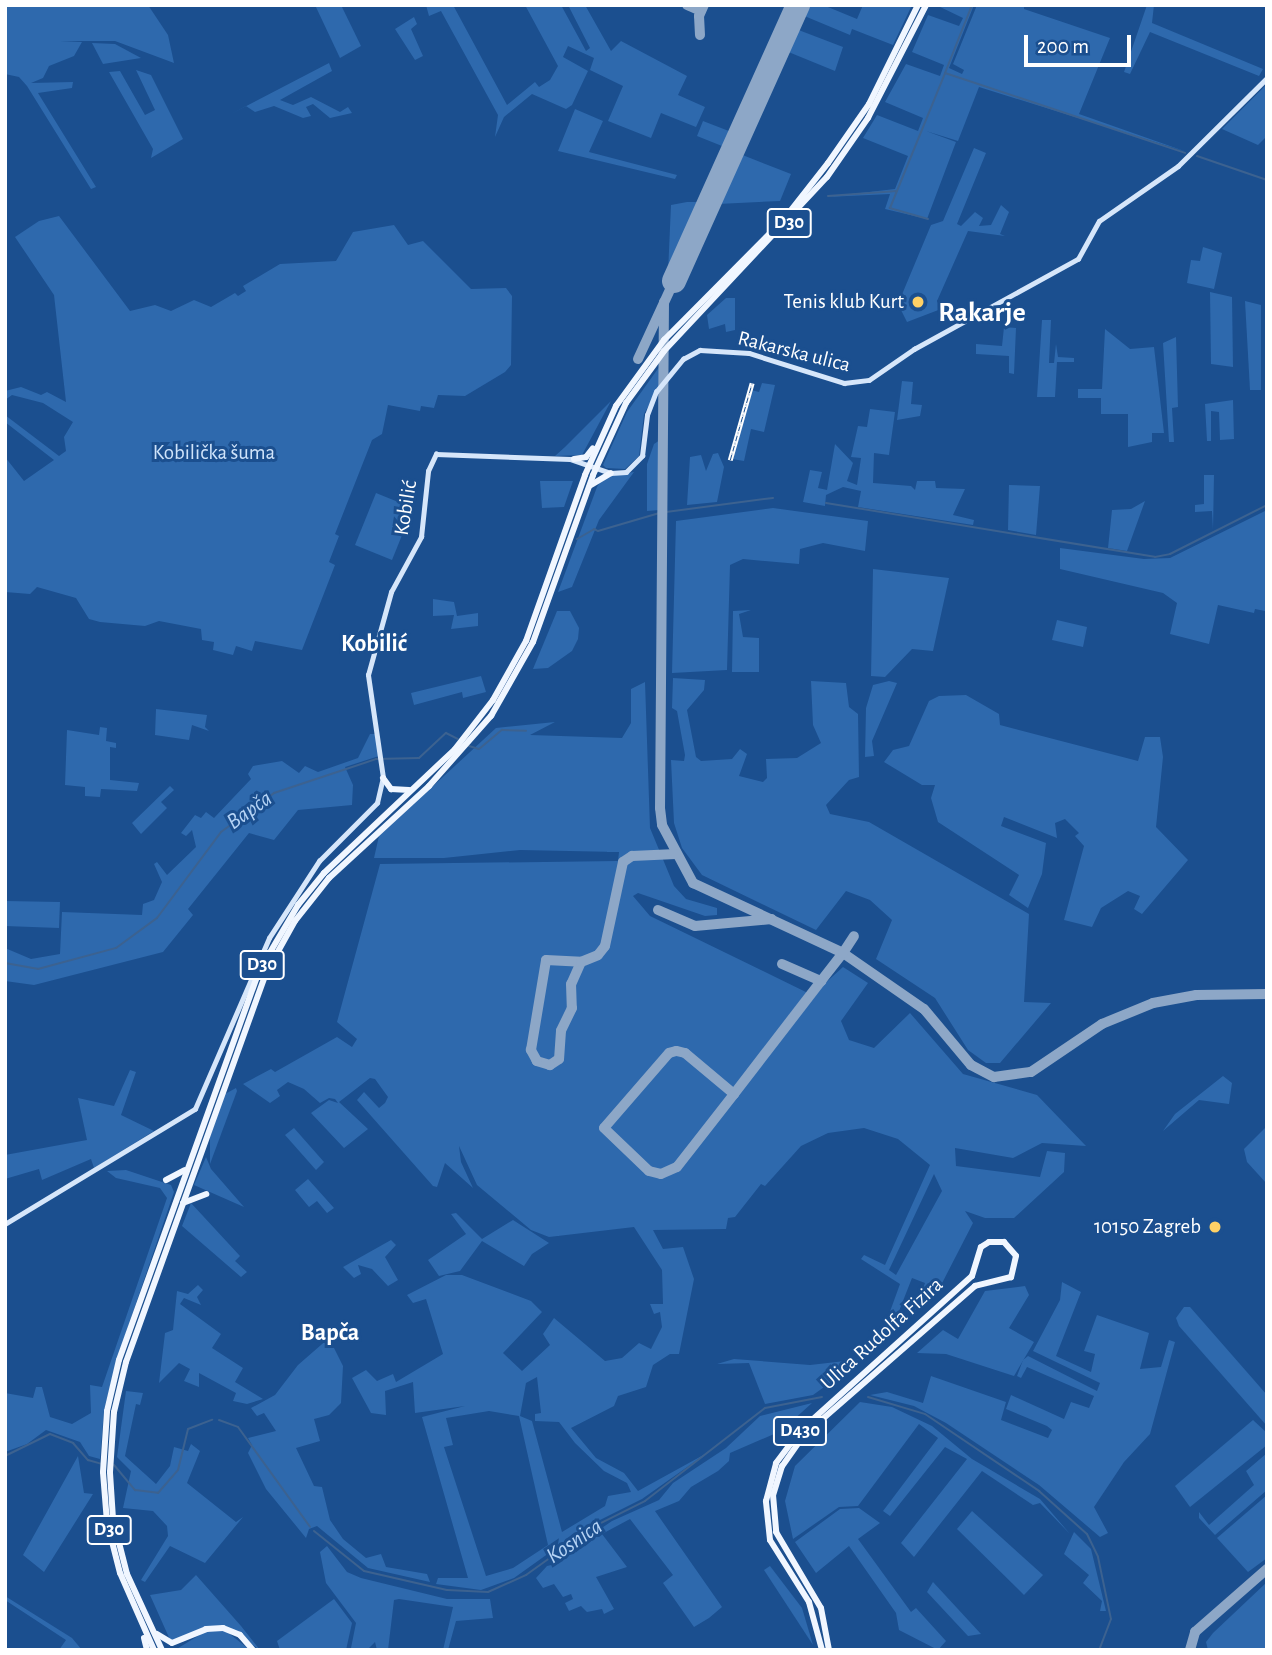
<!DOCTYPE html>
<html>
<head>
<meta charset="utf-8">
<style>
	body { margin:0 }
	#map { position:relative; width:1272px; height:1655px; overflow:hidden; background:#1b4f8f; font-family:"Alegreya Sans",sans-serif }
	div>[style] { position:absolute }
	.green>* { inset:0; background:#2e69ad }
	.stream>* { height:2px; margin:-1px; padding:0 1px; transform-origin:1px; border-radius:1px; background:#3c6290 }
	.taxiway>* { height:10px; margin:-5px; padding:0 5px; transform-origin:5px; border-radius:5px; background:#8da7c7 }
	.runway>* { height:24px; margin:-12px; padding:0 12px; transform-origin:12px; border-radius:12px; background:#8da7c7 }
	.secondary>* { height:4.5px; margin:-2.25px; padding:0 2.25px; transform-origin:2.25px; border-radius:2.25px; background:#d6e6fa }
	.primary>* { height:6px; margin:-3px; padding:0 3px; transform-origin:3px; border-radius:3px; background:#f0f6ff }
	.rail>* { height:4.5px; margin-top:-2.25px; transform-origin:0; background:repeating-linear-gradient(90deg,#1b4f8f 0 5px,#fff 0 10px); box-sizing:border-box; border-block:2px solid #fff }
	.dots>* { width:19px; height:19px; translate:-50% -50%; box-sizing:border-box; border:4px solid #1b4f8f; border-radius:50% }
	span { translate:-50% -50%; white-space:nowrap; text-align:center; line-height:1.15; -webkit-text-stroke:6px #1b4f8f; paint-order:stroke }
	.shield-label span { padding:2px 5px; background:#1b4f8f; border:2px solid; border-radius:5px; -webkit-text-stroke-width:0 }
	.shield-label { font-size:19px; color:#fff; font-weight:700 }
	.poi-label { font-size:21px; color:#fff }
	.right { translate:-100% -50%; text-align:right }
	.street-label { font-size:21px; color:#fff }
	.park-label { font-size:21px; color:#cfe3fa }
	.water-label { font-size:23px; color:#b5d3f5; font-style:italic }
	.quarter-label { font-size:24px; color:#fff; font-weight:700 }
	.district-label { font-size:28px; color:#fff; font-weight:700 }
	.frame { position:absolute; inset:0; border:7px solid #fff; pointer-events:none }
	.scale { position:absolute; left:1024px; top:35px; width:107px; height:32px; box-sizing:border-box; border:4px solid #fff; border-top:0; padding-left:9px; font-size:21px; line-height:24px; white-space:nowrap; color:#fff; -webkit-text-stroke:5px #1b4f8f; paint-order:stroke }
</style>
</head>
<body>
<div id="map">
	<div class="green">
		<div style="clip-path:polygon(5px 5px,148px 5px,168px 35px,174px 63px,115px 41px,60px 41px,82px 42px,74px 56px,49px 66px,43px 78px,31px 83px,73px 82px,72px 88px,38px 93px,96px 187px,91px 189px,27px 86px,19px 77px,5px 74px)"></div>
		<div style="clip-path:polygon(315px 5px,341px 5px,361px 46px,340px 58px)"></div>
		<div style="clip-path:polygon(426px 5px,453px 5px,507px 105px,535px 82px,539px 87px,550px 80px,558px 66px,525px 5px,561px 5px,586px 51px,590px 48px,568px 5px,585px 5px,611px 51px,621px 41px,687px 76px,678px 95px,705px 107px,696px 127px,661px 113px,651px 138px,608px 121px,623px 86px,590px 70px,594px 58px,568px 46px,563px 57px,588px 71px,572px 105px,566px 109px,532px 94px,504px 117px,495px 137px,498px 115px,441px 11px,429px 16px)"></div>
		<div style="clip-path:polygon(807px 5px,823px 5px,857px 19px,863px 5px,912px 5px,893px 45px,852px 29px,850px 35px,802px 15px)"></div>
		<div style="clip-path:polygon(936px 5px,974px 5px,949px 68px,962px 74px,964px 70px,953px 64px,977px 5px,1024px 5px,1024px 9px,1110px 38px,1079px 114px,1187px 152px,979px 87px,958px 141px,926px 131px,956px 142px,927px 219px,885px 209px,890px 194px,826px 197px,895px 189px,908px 156px,863px 138px,877px 115px,918px 131px,923px 118px,885px 102px,906px 64px,940px 76px,944px 65px,912px 52px,928px 15px,959px 26px,963px 18px)"></div>
		<div style="clip-path:polygon(1147px 5px,1154px 5px,1152px 23px,1263px 69px,1259px 76px,1150px 32px,1130px 74px,1124px 72px)"></div>
		<div style="clip-path:polygon(414px 17px,417px 24px,411px 29px,423px 56px,415px 60px,395px 29px)"></div>
		<div style="clip-path:polygon(796px 29px,843px 47px,835px 71px,786px 51px)"></div>
		<div style="clip-path:polygon(92px 43px,115px 44px,141px 58px,103px 64px)"></div>
		<div style="clip-path:polygon(329px 63px,332px 71px,280px 100px,293px 105px,311px 97px,340px 112px,348px 107px,352px 113px,330px 118px,313px 104px,306px 107px,311px 116px,303px 118px,274px 106px,255px 112px,246px 106px,229px 115px)"></div>
		<div style="clip-path:polygon(136px 70px,151px 75px,183px 139px,151px 158px,153px 149px,109px 72px,120px 71px,145px 115px,155px 110px)"></div>
		<div style="clip-path:polygon(1267px 84px,1267px 136px,1258px 145px,1222px 129px)"></div>
		<div style="clip-path:polygon(575px 109px,603px 121px,589px 152px,677px 175px,675px 179px,558px 151px)"></div>
		<div style="clip-path:polygon(703px 121px,734px 133px,727px 148px,697px 136px)"></div>
		<div style="clip-path:polygon(974px 148px,986px 153px,957px 224px,961px 226px,975px 212px,983px 218px,979px 226px,991px 225px,1001px 205px,1009px 212px,1000px 234px,1005px 236px,968px 231px,937px 301px,941px 309px,907px 322px,898px 304px,931px 225px,943px 221px)"></div>
		<div style="clip-path:polygon(740px 154px,791px 174px,780px 201px,718px 204px)"></div>
		<div style="clip-path:polygon(687px 202px,701px 202px,668px 273px,671px 205px)"></div>
		<div style="clip-path:polygon(59px 216px,130px 311px,155px 305px,171px 311px,194px 300px,211px 307px,235px 293px,238px 296px,246px 291px,243px 286px,280px 264px,336px 261px,353px 232px,394px 225px,408px 245px,423px 241px,471px 289px,506px 288px,512px 296px,511px 365px,505px 372px,465px 396px,438px 395px,434px 408px,421px 406px,420px 411px,388px 405px,382px 434px,372px 440px,335px 534px,339px 536px,329px 562px,335px 565px,302px 650px,255px 641px,252px 651px,236px 646px,233px 655px,213px 650px,214px 642px,202px 640px,201px 629px,159px 621px,145px 626px,100px 622px,89px 619px,76px 598px,37px 587px,30px 594px,5px 592px,5px 457px,24px 481px,54px 460px,5px 422px,5px 415px,59px 456px,66px 451px,64px 437px,73px 422px,43px 403px,12px 395px,5px 400px,5px 391px,21px 387px,41px 395px,47px 392px,66px 402px,54px 295px,15px 237px,39px 221px)"></div>
		<div style="clip-path:polygon(1203px 247px,1222px 253px,1214px 289px,1187px 283px,1191px 260px,1200px 261px)"></div>
		<div style="clip-path:polygon(1210px 292px,1232px 297px,1233px 367px,1211px 364px)"></div>
		<div style="clip-path:polygon(726px 298px,735px 298px,735px 330px,726px 332px,725px 324px,709px 329px,707px 315px)"></div>
		<div style="clip-path:polygon(1245px 301px,1261px 305px,1261px 390px,1250px 390px)"></div>
		<div style="clip-path:polygon(1042px 320px,1051px 320px,1049px 363px,1054px 363px,1056px 344px,1058px 357px,1074px 358px,1074px 362px,1057px 362px,1055px 397px,1037px 397px)"></div>
		<div style="clip-path:polygon(1004px 327px,1016px 328px,1014px 374px,1009px 373px,1009px 356px,976px 354px,976px 344px,1002px 346px)"></div>
		<div style="clip-path:polygon(1105px 329px,1130px 349px,1154px 347px,1164px 433px,1152px 433px,1152px 442px,1128px 447px,1128px 414px,1101px 414px,1101px 398px,1078px 398px,1078px 389px,1102px 389px)"></div>
		<div style="clip-path:polygon(1176px 337px,1178px 407px,1172px 408px,1174px 442px,1169px 442px,1163px 343px)"></div>
		<div style="clip-path:polygon(662px 363px,662px 381px,644px 414px,639px 456px,625px 469px,606px 468px,603px 465px,627px 412px)"></div>
		<div style="clip-path:polygon(902px 381px,913px 382px,911px 404px,922px 405px,920px 416px,897px 420px)"></div>
		<div style="clip-path:polygon(762px 383px,775px 385px,764px 432px,751px 429px,744px 461px,732px 459px,751px 390px,759px 392px)"></div>
		<div style="clip-path:polygon(1233px 400px,1234px 439px,1220px 440px,1219px 412px,1211px 411px,1211px 441px,1207px 441px,1205px 404px)"></div>
		<div style="clip-path:polygon(611px 401px,582px 455px,555px 456px,565px 447px)"></div>
		<div style="clip-path:polygon(870px 409px,895px 412px,889px 455px,874px 453px,873px 483px,911px 486px,915px 490px,917px 481px,935px 481px,936px 488px,965px 489px,953px 515px,974px 520px,973px 525px,858px 507px,861px 491px,843px 487px,826px 495px,825px 506px,803px 502px,810px 470px,822px 472px,818px 488px,827px 490px,835px 444px,853px 463px,847px 481px,857px 485px,861px 458px,851px 457px,858px 426px,867px 427px)"></div>
		<div style="clip-path:polygon(660px 440px,659px 510px,647px 511px,647px 464px,654px 444px)"></div>
		<div style="clip-path:polygon(718px 453px,724px 467px,717px 502px,687px 505px,690px 457px,701px 455px,706px 471px,713px 454px)"></div>
		<div style="clip-path:polygon(634px 472px,599px 520px,572px 587px,558px 592px,597px 487px,603px 477px)"></div>
		<div style="clip-path:polygon(1204px 475px,1214px 475px,1213px 530px,1212px 511px,1195px 512px,1195px 505px,1204px 504px)"></div>
		<div style="clip-path:polygon(540px 481px,573px 481px,564px 507px,542px 508px)"></div>
		<div style="clip-path:polygon(1009px 485px,1040px 486px,1036px 535px,1008px 530px)"></div>
		<div style="clip-path:polygon(376px 493px,413px 508px,392px 560px,355px 545px)"></div>
		<div style="clip-path:polygon(1145px 501px,1127px 551px,1108px 548px,1112px 510px,1131px 509px)"></div>
		<div style="clip-path:polygon(773px 508px,868px 521px,865px 551px,823px 543px,800px 549px,799px 564px,743px 559px,730px 565px,727px 670px,672px 673px,676px 521px)"></div>
		<div style="clip-path:polygon(1267px 510px,1265px 611px,1255px 609px,1254px 613px,1218px 605px,1209px 644px,1170px 634px,1177px 603px,1163px 593px,1060px 569px,1060px 548px,1144px 559px,1170px 558px)"></div>
		<div style="clip-path:polygon(873px 569px,949px 578px,933px 651px,912px 649px,885px 677px,871px 676px)"></div>
		<div style="clip-path:polygon(433px 599px,454px 602px,457px 616px,478px 613px,478px 626px,451px 629px,454px 615px,433px 616px)"></div>
		<div style="clip-path:polygon(751px 610px,739px 614px,743px 637px,759px 638px,759px 672px,732px 672px,733px 611px)"></div>
		<div style="clip-path:polygon(557px 611px,570px 611px,579px 628px,578px 639px,572px 651px,548px 668px,533px 669px)"></div>
		<div style="clip-path:polygon(1057px 620px,1087px 627px,1083px 647px,1052px 640px)"></div>
		<div style="clip-path:polygon(481px 676px,486px 692px,463px 698px,462px 692px,414px 705px,411px 693px)"></div>
		<div style="clip-path:polygon(673px 678px,705px 680px,704px 690px,687px 710px,696px 757px,701px 761px,732px 759px,740px 749px,747px 754px,739px 776px,763px 782px,767px 778px,766px 759px,797px 758px,821px 743px,813px 725px,811px 681px,846px 683px,849px 707px,858px 714px,859px 777px,849px 780px,826px 805px,830px 814px,869px 822px,1029px 914px,1024px 1002px,1051px 1003px,1000px 1063px,986px 1063px,968px 1050px,935px 998px,876px 959px,892px 920px,870px 900px,846px 891px,816px 930px,702px 875px,682px 848px,674px 823px,671px 760px,684px 761px,685px 755px,677px 711px,672px 708px)"></div>
		<div style="clip-path:polygon(889px 681px,897px 683px,872px 741px,874px 756px,865px 757px,866px 708px,873px 685px)"></div>
		<div style="clip-path:polygon(evenodd,645px 682px,650px 828px,674px 886px,686px 899px,717px 908px,717px 915px,705px 916px,638px 893px,633px 896px,650px 916px,812px 995px,843px 967px,868px 983px,841px 1021px,849px 1040px,874px 1048px,910px 1013px,963px 1074px,1037px 1095px,1086px 1146px,1042px 1143px,1013px 1158px,955px 1148px,956px 1166px,1040px 1177px,1047px 1151px,1065px 1153px,1064px 1172px,1014px 1218px,985px 1218px,965px 1211px,973px 1223px,938px 1291px,915px 1310px,925px 1283px,912px 1278px,890px 1334px,876px 1350px,900px 1284px,861px 1259px,864px 1255px,885px 1265px,930px 1165px,898px 1139px,864px 1128px,828px 1133px,801px 1146px,765px 1186px,761px 1184px,735px 1217px,728px 1218px,726px 1229px,653px 1230px,663px 1249px,683px 1247px,694px 1279px,679px 1354px,670px 1354px,653px 1365px,646px 1387px,618px 1396px,614px 1406px,571px 1428px,596px 1458px,624px 1473px,638px 1491px,707px 1453px,642px 1499px,584px 1528px,514px 1578px,481px 1590px,436px 1584px,438px 1578px,468px 1578px,422px 1417px,465px 1406px,415px 1413px,413px 1382px,385px 1391px,386px 1415px,371px 1413px,352px 1378px,366px 1370px,377px 1381px,393px 1374px,396px 1382px,443px 1354px,426px 1299px,413px 1303px,407px 1295px,446px 1275px,462px 1275px,531px 1301px,542px 1312px,503px 1353px,522px 1371px,550px 1345px,543px 1334px,554px 1318px,605px 1361px,622px 1358px,639px 1343px,651px 1349px,662px 1327px,660px 1312px,654px 1314px,650px 1304px,663px 1304px,662px 1270px,634px 1227px,549px 1237px,531px 1230px,477px 1185px,459px 1146px,461px 1162px,473px 1188px,445px 1163px,437px 1187px,433px 1186px,357px 1100px,364px 1092px,379px 1108px,385px 1103px,388px 1097px,375px 1079px,370px 1078px,339px 1102px,368px 1129px,344px 1148px,311px 1113px,329px 1100px,338px 1103px,335px 1099px,329px 1098px,320px 1103px,304px 1089px,288px 1082px,277px 1090px,280px 1096px,270px 1103px,243px 1084px,271px 1069px,275px 1072px,337px 1037px,352px 1047px,357px 1039px,337px 1022px,380px 864px,618px 861px,619px 852px,520px 850px,444px 858px,374px 858px,379px 836px,496px 728px,555px 722px,530px 735px,622px 738px,631px 723px,631px 689px,645px 682px,934px 1174px,942px 1191px,896px 1275px,889px 1270px,934px 1174px,645px 682px,537px 1377px,541px 1413px,535px 1414px,535px 1421px,559px 1422px,575px 1443px,604px 1471px,627px 1483px,631px 1492px,608px 1496px,605px 1506px,562px 1532px,532px 1421px,520px 1416px,526px 1383px,537px 1377px,645px 682px,489px 1411px,519px 1416px,548px 1545px,513px 1568px,486px 1576px,444px 1447px,453px 1445px,446px 1418px,489px 1411px)"></div>
		<div style="clip-path:polygon(966px 695px,999px 714px,1000px 725px,1138px 761px,1145px 737px,1160px 737px,1163px 757px,1156px 827px,1188px 860px,1142px 914px,1134px 909px,1140px 896px,1128px 891px,1101px 908px,1092px 927px,1064px 920px,1084px 846px,1075px 836px,1079px 833px,1065px 819px,1055px 823px,1057px 838px,1004px 817px,1001px 826px,1046px 843px,1042px 874px,1028px 908px,1009px 895px,1019px 875px,938px 822px,931px 798px,935px 785px,922px 785px,884px 762px,893px 750px,909px 746px,929px 701px,939px 696px)"></div>
		<div style="clip-path:polygon(156px 709px,207px 715px,205px 727px,209px 731px,192px 725px,189px 740px,155px 735px)"></div>
		<div style="clip-path:polygon(100px 727px,107px 728px,106px 741px,116px 743px,116px 748px,110px 747px,110px 780px,139px 783px,137px 791px,101px 789px,100px 797px,85px 796px,85px 787px,65px 785px,67px 730px,99px 735px)"></div>
		<div style="clip-path:polygon(370px 734px,375px 734px,379px 756px,345px 767px,353px 785px,352px 805px,298px 810px,274px 840px,249px 833px,188px 909px,193px 915px,163px 952px,34px 985px,5px 981px,5px 948px,31px 959px,60px 954px,62px 912px,142px 915px,143px 904px,154px 900px,162px 882px,154px 864px,157px 862px,167px 875px,196px 847px,192px 830px,186px 836px,181px 833px,195px 815px,201px 818px,206px 812px,214px 818px,251px 779px,248px 774px,253px 766px,282px 761px,299px 773px,305px 766px,318px 772px,358px 758px)"></div>
		<div style="clip-path:polygon(170px 786px,174px 790px,161px 802px,167px 808px,141px 834px,132px 823px)"></div>
		<div style="clip-path:polygon(5px 901px,60px 902px,59px 928px,5px 926px)"></div>
		<div style="clip-path:polygon(130px 1070px,136px 1072px,121px 1115px,154px 1131px,94px 1168px,91px 1159px,42px 1180px,39px 1169px,5px 1179px,5px 1155px,87px 1140px,78px 1098px,114px 1106px)"></div>
		<div style="clip-path:polygon(1223px 1076px,1232px 1083px,1229px 1104px,1199px 1100px,1163px 1131px,1175px 1114px)"></div>
		<div style="clip-path:polygon(236px 1088px,237px 1091px,210px 1164px,210px 1137px,225px 1094px)"></div>
		<div style="clip-path:polygon(1267px 1126px,1267px 1184px,1247px 1162px,1244px 1149px)"></div>
		<div style="clip-path:polygon(294px 1128px,324px 1162px,316px 1170px,285px 1135px)"></div>
		<div style="clip-path:polygon(206px 1157px,211px 1169px,244px 1207px,194px 1185px)"></div>
		<div style="clip-path:polygon(126px 1170px,171px 1185px,174px 1192px,117px 1359px,104px 1410px,100px 1459px,89px 1456px,80px 1442px,46px 1430px,27px 1444px,5px 1452px,5px 1393px,33px 1398px,36px 1387px,42px 1387px,50px 1417px,72px 1424px,91px 1413px,90px 1385px,102px 1387px,167px 1198px,160px 1188px,116px 1178px,107px 1171px)"></div>
		<div style="clip-path:polygon(308px 1179px,334px 1208px,327px 1213px,317px 1201px,309px 1207px,295px 1190px)"></div>
		<div style="clip-path:polygon(191px 1203px,240px 1256px,235px 1261px,247px 1272px,241px 1277px,182px 1226px)"></div>
		<div style="clip-path:polygon(456px 1213px,482px 1239px,513px 1220px,549px 1243px,532px 1254px,524px 1266px,482px 1241px,460px 1271px,439px 1276px,428px 1260px,466px 1234px,451px 1214px)"></div>
		<div style="clip-path:polygon(391px 1240px,396px 1245px,385px 1257px,398px 1280px,388px 1286px,372px 1269px,358px 1265px,361px 1274px,354px 1278px,343px 1267px)"></div>
		<div style="clip-path:polygon(1062px 1282px,1081px 1292px,1056px 1356px,1091px 1372px,1095px 1354px,1084px 1351px,1097px 1315px,1149px 1333px,1140px 1369px,1161px 1367px,1169px 1340px,1175px 1342px,1150px 1434px,1124px 1462px,1094px 1507px,1108px 1533px,1100px 1537px,1039px 1485px,946px 1423px,914px 1406px,870px 1395px,887px 1392px,923px 1403px,931px 1376px,1006px 1402px,1001px 1420px,1048px 1438px,1052px 1430px,1047px 1426px,1006px 1409px,1011px 1395px,1064px 1419px,1071px 1402px,1089px 1408px,1094px 1396px,1027px 1367px,1021px 1378px,1017px 1376px,1023px 1360px,1028px 1356px,1097px 1391px,1100px 1383px,1033px 1351px,1060px 1300px)"></div>
		<div style="clip-path:polygon(198px 1285px,203px 1290px,197px 1297px,201px 1305px,184px 1298px,180px 1304px,221px 1334px,212px 1348px,243px 1368px,235px 1382px,263px 1399px,247px 1404px,233px 1401px,236px 1393px,199px 1373px,199px 1387px,184px 1381px,190px 1369px,179px 1363px,159px 1383px,165px 1333px,173px 1330px,177px 1291px,188px 1294px)"></div>
		<div style="clip-path:polygon(1025px 1286px,1029px 1295px,1009px 1328px,1034px 1342px,1014px 1376px,946px 1354px,917px 1353px,943px 1330px,958px 1339px,985px 1291px)"></div>
		<div style="clip-path:polygon(1184px 1307px,1190px 1307px,1267px 1395px,1267px 1426px,1179px 1326px,1176px 1318px)"></div>
		<div style="clip-path:polygon(329px 1338px,343px 1366px,341px 1403px,329px 1415px,314px 1419px,320px 1441px,296px 1448px,314px 1486px,322px 1487px,330px 1520px,343px 1539px,366px 1558px,381px 1554px,386px 1567px,427px 1574px,430px 1582px,368px 1568px,317px 1526px,309px 1529px,306px 1538px,266px 1489px,248px 1453px,252px 1445px,248px 1438px,276px 1431px,264px 1413px,257px 1416px,251px 1408px,275px 1395px,298px 1365px)"></div>
		<div style="clip-path:polygon(734px 1359px,810px 1365px,863px 1359px,813px 1395px,765px 1404px,749px 1363px,717px 1364px)"></div>
		<div style="clip-path:polygon(126px 1391px,143px 1393px,140px 1405px,136px 1404px,125px 1456px,156px 1484px,170px 1466px,174px 1447px,188px 1451px,191px 1444px,200px 1451px,187px 1483px,236px 1522px,243px 1517px,205px 1563px,170px 1546px,145px 1582px,141px 1580px,168px 1536px,167px 1526px,153px 1511px,123px 1508px,131px 1471px,117px 1457px)"></div>
		<div style="clip-path:polygon(860px 1402px,892px 1407px,932px 1426px,972px 1459px,1040px 1499px,1070px 1534px,1040px 1503px,1033px 1505px,982px 1471px,914px 1557px,901px 1543px,967px 1459px,945px 1447px,890px 1516px,883px 1511px,938px 1438px,919px 1424px,858px 1506px,839px 1507px,793px 1539px,785px 1501px,795px 1466px)"></div>
		<div style="clip-path:polygon(812px 1403px,781px 1431px,730px 1453px,729px 1461px,718px 1471px,691px 1487px,679px 1501px,655px 1511px,722px 1607px,709px 1618px,694px 1627px,663px 1583px,673px 1575px,630px 1519px,602px 1534px,627px 1567px,596px 1577px,614px 1609px,604px 1614px,602px 1609px,587px 1612px,581px 1606px,569px 1611px,565px 1603px,573px 1599px,571px 1594px,563px 1597px,554px 1584px,543px 1588px,536px 1578px,547px 1566px,560px 1563px,571px 1549px,612px 1521px,659px 1500px,673px 1483px,726px 1448px,760px 1416px)"></div>
		<div style="clip-path:polygon(1253px 1420px,1267px 1433px,1267px 1445px,1190px 1507px,1175px 1486px)"></div>
		<div style="clip-path:polygon(1267px 1453px,1267px 1490px,1215px 1535px,1199px 1518px,1199px 1512px,1209px 1525px,1254px 1485px,1246px 1471px)"></div>
		<div style="clip-path:polygon(78px 1456px,84px 1493px,93px 1494px,44px 1572px,23px 1555px)"></div>
		<div style="clip-path:polygon(1267px 1495px,1267px 1558px,1248px 1572px,1217px 1538px)"></div>
		<div style="clip-path:polygon(859px 1508px,880px 1523px,858px 1539px,911px 1612px,916px 1608px,946px 1641px,938px 1650px,899px 1630px,896px 1613px,849px 1546px,816px 1573px,795px 1542px,840px 1509px)"></div>
		<div style="clip-path:polygon(972px 1511px,1043px 1575px,1024px 1595px,957px 1529px)"></div>
		<div style="clip-path:polygon(1074px 1532px,1091px 1549px,1106px 1611px,1100px 1611px,1102px 1601px,1083px 1583px,1089px 1575px,1064px 1554px)"></div>
		<div style="clip-path:polygon(327px 1546px,347px 1572px,361px 1578px,447px 1599px,490px 1599px,493px 1618px,456px 1621px,448px 1650px,443px 1650px,453px 1607px,399px 1599px,394px 1600px,388px 1650px,377px 1650px,375px 1642px,368px 1649px,351px 1648px,356px 1623px,326px 1583px,320px 1552px)"></div>
		<div style="clip-path:polygon(770px 1566px,802px 1608px,813px 1645px,764px 1570px)"></div>
		<div style="clip-path:polygon(196px 1575px,241px 1626px,260px 1650px,225px 1626px,171px 1642px,150px 1595px,181px 1590px)"></div>
		<div style="clip-path:polygon(933px 1582px,981px 1634px,968px 1636px,927px 1592px)"></div>
		<div style="clip-path:polygon(1267px 1582px,1267px 1650px,1208px 1650px,1206px 1642px,1213px 1633px)"></div>
		<div style="clip-path:polygon(5px 1596px,72px 1638px,82px 1650px,59px 1650px,66px 1640px,5px 1600px)"></div>
		<div style="clip-path:polygon(334px 1599px,352px 1623px,346px 1650px,280px 1650px,277px 1641px)"></div>
		<div style="clip-path:polygon(206px 1631px,226px 1631px,250px 1650px,175px 1650px)"></div>
	</div>
	<div class="stream">
		<div style="left:945px;top:73px;width:73px;rotate:-68.3deg"></div>
		<div style="left:1197px;top:156px;width:74px;rotate:18.9deg"></div>
		<div style="left:828px;top:196px;width:69px;rotate:-4.1deg"></div>
		<div style="left:928px;top:219px;width:40px;rotate:-164deg"></div>
		<div style="left:890px;top:208px;width:146px;rotate:-67.8deg"></div>
		<div style="left:945px;top:73px;width:253px;rotate:18.4deg"></div>
		<div style="left:826px;top:503px;width:333px;rotate:9.3deg"></div>
		<div style="left:1155px;top:557px;width:15px;rotate:-11deg"></div>
		<div style="left:1170px;top:554px;width:109px;rotate:-26.8deg"></div>
		<div style="left:666px;top:512px;width:108px;rotate:-7.5deg"></div>
		<div style="left:577px;top:539px;width:20px;rotate:-30deg"></div>
		<div style="left:594px;top:529px;width:4px;rotate:27deg"></div>
		<div style="left:598px;top:531px;width:64px;rotate:-16.4deg"></div>
		<div style="left:469px;top:746px;width:10px;rotate:17deg"></div>
		<div style="left:479px;top:749px;width:30px;rotate:-40deg"></div>
		<div style="left:502px;top:730px;width:24px;rotate:2deg"></div>
		<div style="left:5px;top:963px;width:34px;rotate:10deg"></div>
		<div style="left:38px;top:969px;width:81px;rotate:-15.1deg"></div>
		<div style="left:116px;top:948px;width:51px;rotate:-36.2deg"></div>
		<div style="left:157px;top:918px;width:107px;rotate:-53.3deg"></div>
		<div style="left:221px;top:832px;width:66px;rotate:-36.3deg"></div>
		<div style="left:274px;top:793px;width:108px;rotate:-18.4deg"></div>
		<div style="left:376px;top:759px;width:43px;rotate:-1.3deg"></div>
		<div style="left:419px;top:758px;width:37px;rotate:-43deg"></div>
		<div style="left:446px;top:733px;width:13px;rotate:27deg"></div>
		<div style="left:868px;top:1397px;width:59px;rotate:16.6deg"></div>
		<div style="left:925px;top:1414px;width:138px;rotate:34deg"></div>
		<div style="left:1039px;top:1491px;width:64px;rotate:41.9deg"></div>
		<div style="left:1087px;top:1534px;width:25px;rotate:64deg"></div>
		<div style="left:1098px;top:1557px;width:63px;rotate:78.2deg"></div>
		<div style="left:1111px;top:1619px;width:33px;rotate:111deg"></div>
		<div style="left:219px;top:1420px;width:20px;rotate:20deg"></div>
		<div style="left:238px;top:1427px;width:123px;rotate:54.2deg"></div>
		<div style="left:5px;top:1456px;width:50px;rotate:-26.1deg"></div>
		<div style="left:50px;top:1434px;width:25px;rotate:21deg"></div>
		<div style="left:73px;top:1443px;width:23px;rotate:49deg"></div>
		<div style="left:88px;top:1460px;width:15px;rotate:16deg"></div>
		<div style="left:114px;top:1465px;width:33px;rotate:50deg"></div>
		<div style="left:135px;top:1490px;width:23px;rotate:7deg"></div>
		<div style="left:158px;top:1493px;width:30px;rotate:-49deg"></div>
		<div style="left:178px;top:1470px;width:42px;rotate:-76.3deg"></div>
		<div style="left:188px;top:1429px;width:26px;rotate:-21deg"></div>
		<div style="left:314px;top:1531px;width:64px;rotate:38.7deg"></div>
		<div style="left:364px;top:1571px;width:85px;rotate:12.9deg"></div>
		<div style="left:447px;top:1590px;width:41px;rotate:2.8deg"></div>
		<div style="left:488px;top:1592px;width:42px;rotate:-24.1deg"></div>
		<div style="left:526px;top:1575px;width:82px;rotate:-35.6deg"></div>
		<div style="left:593px;top:1527px;width:58px;rotate:-26.6deg"></div>
		<div style="left:645px;top:1501px;width:152px;rotate:-37.8deg"></div>
		<div style="left:765px;top:1408px;width:58px;rotate:-10.9deg"></div>
	</div>
	<div class="taxiway">
		<div style="left:687px;top:5px;width:15px;rotate:23deg"></div>
		<div style="left:700px;top:35px;width:19px;rotate:-93deg"></div>
		<div style="left:699px;top:16px;width:12px;rotate:-66deg"></div>
		<div style="left:664px;top:302px;width:506px;rotate:90.45deg"></div>
		<div style="left:660px;top:808px;width:17px;rotate:83deg"></div>
		<div style="left:662px;top:825px;width:66px;rotate:61.9deg"></div>
		<div style="left:693px;top:883px;width:166px;rotate:25deg"></div>
		<div style="left:843px;top:953px;width:98px;rotate:34.7deg"></div>
		<div style="left:924px;top:1009px;width:73px;rotate:50deg"></div>
		<div style="left:971px;top:1065px;width:26px;rotate:28deg"></div>
		<div style="left:994px;top:1077px;width:37px;rotate:-8deg"></div>
		<div style="left:1031px;top:1072px;width:86px;rotate:-34.1deg"></div>
		<div style="left:1102px;top:1024px;width:55px;rotate:-22.4deg"></div>
		<div style="left:1153px;top:1003px;width:44px;rotate:-10.5deg"></div>
		<div style="left:1196px;top:995px;width:71px;rotate:-0.8deg"></div>
		<div style="left:638px;top:359px;width:86px;rotate:-65.2deg"></div>
		<div style="left:658px;top:910px;width:40px;rotate:23.4deg"></div>
		<div style="left:695px;top:926px;width:77px;rotate:-5.2deg"></div>
		<div style="left:581px;top:962px;width:24px;rotate:114deg"></div>
		<div style="left:571px;top:984px;width:24px;rotate:88deg"></div>
		<div style="left:572px;top:1008px;width:25px;rotate:116deg"></div>
		<div style="left:561px;top:1031px;width:28px;rotate:94deg"></div>
		<div style="left:559px;top:1059px;width:11px;rotate:146deg"></div>
		<div style="left:550px;top:1065px;width:14px;rotate:-163deg"></div>
		<div style="left:537px;top:1061px;width:13px;rotate:-119deg"></div>
		<div style="left:531px;top:1050px;width:91px;rotate:-80.5deg"></div>
		<div style="left:546px;top:960px;width:35px;rotate:3deg"></div>
		<div style="left:581px;top:962px;width:18px;rotate:-22deg"></div>
		<div style="left:598px;top:955px;width:11px;rotate:-52deg"></div>
		<div style="left:605px;top:946px;width:86px;rotate:-77.9deg"></div>
		<div style="left:623px;top:862px;width:11px;rotate:-34deg"></div>
		<div style="left:632px;top:856px;width:44px;rotate:-2.6deg"></div>
		<div style="left:782px;top:964px;width:43px;rotate:23.6deg"></div>
		<div style="left:734px;top:1094px;width:64px;rotate:-140.1deg"></div>
		<div style="left:685px;top:1053px;width:9px;rotate:-167deg"></div>
		<div style="left:676px;top:1051px;width:7px;rotate:164deg"></div>
		<div style="left:669px;top:1053px;width:99px;rotate:130.9deg"></div>
		<div style="left:604px;top:1128px;width:62px;rotate:43.7deg"></div>
		<div style="left:649px;top:1171px;width:12px;rotate:14deg"></div>
		<div style="left:661px;top:1174px;width:17px;rotate:-24deg"></div>
		<div style="left:677px;top:1167px;width:93px;rotate:-52deg"></div>
		<div style="left:734px;top:1094px;width:143px;rotate:-52.4deg"></div>
		<div style="left:821px;top:981px;width:36px;rotate:-52deg"></div>
		<div style="left:843px;top:953px;width:20px;rotate:-57deg"></div>
		<div style="left:1190px;top:1650px;width:19px;rotate:-74deg"></div>
		<div style="left:1195px;top:1632px;width:96px;rotate:-41.2deg"></div>
	</div>
	<div class="runway">
		<div style="left:674px;top:281px;width:303px;rotate:-65.8deg"></div>
	</div>
	<div class="secondary">
		<div style="left:5px;top:1224px;width:222px;rotate:-31.2deg"></div>
		<div style="left:195px;top:1109px;width:186px;rotate:-66.6deg"></div>
		<div style="left:269px;top:938px;width:92px;rotate:-57deg"></div>
		<div style="left:319px;top:861px;width:82px;rotate:-45deg"></div>
		<div style="left:377px;top:803px;width:26px;rotate:-77deg"></div>
		<div style="left:383px;top:778px;width:104px;rotate:-98.3deg"></div>
		<div style="left:368px;top:675px;width:86px;rotate:-74.5deg"></div>
		<div style="left:391px;top:592px;width:63px;rotate:-61.4deg"></div>
		<div style="left:421px;top:537px;width:66px;rotate:-83.9deg"></div>
		<div style="left:428px;top:471px;width:19px;rotate:-65deg"></div>
		<div style="left:436px;top:454px;width:134px;rotate:2.1deg"></div>
		<div style="left:570px;top:459px;width:43px;rotate:18.9deg"></div>
		<div style="left:611px;top:473px;width:15px;rotate:-4deg"></div>
		<div style="left:626px;top:472px;width:23px;rotate:-45deg"></div>
		<div style="left:642px;top:456px;width:41px;rotate:-83deg"></div>
		<div style="left:647px;top:415px;width:25px;rotate:-69deg"></div>
		<div style="left:656px;top:392px;width:43px;rotate:-50.7deg"></div>
		<div style="left:683px;top:359px;width:19px;rotate:-28deg"></div>
		<div style="left:700px;top:350px;width:49px;rotate:3.5deg"></div>
		<div style="left:749px;top:353px;width:100px;rotate:17.5deg"></div>
		<div style="left:844px;top:383px;width:25px;rotate:-7deg"></div>
		<div style="left:869px;top:380px;width:55px;rotate:-34.6deg"></div>
		<div style="left:914px;top:349px;width:187px;rotate:-28.8deg"></div>
		<div style="left:1078px;top:259px;width:43px;rotate:-61.1deg"></div>
		<div style="left:1099px;top:221px;width:96px;rotate:-34.8deg"></div>
		<div style="left:1178px;top:166px;width:125px;rotate:-44.7deg"></div>
	</div>
	<div class="primary">
		<div style="left:574px;top:459px;width:12px;rotate:-9deg"></div>
		<div style="left:586px;top:457px;width:11px;rotate:-52deg"></div>
		<div style="left:591px;top:485px;width:23px;rotate:-31deg"></div>
		<div style="left:383px;top:778px;width:14px;rotate:54deg"></div>
		<div style="left:391px;top:789px;width:18px;rotate:3deg"></div>
		<div style="left:166px;top:1180px;width:21px;rotate:-28deg"></div>
		<div style="left:183px;top:1203px;width:25px;rotate:-21deg"></div>
		<div style="left:157px;top:1634px;width:17px;rotate:31deg"></div>
		<div style="left:172px;top:1643px;width:37px;rotate:-22deg"></div>
		<div style="left:206px;top:1629px;width:17px;rotate:-3deg"></div>
		<div style="left:223px;top:1628px;width:18px;rotate:22deg"></div>
		<div style="left:240px;top:1635px;width:20px;rotate:49deg"></div>
		<div style="left:144px;top:1638px;width:12px;rotate:76deg"></div>
		<div style="left:154px;top:1650px;width:84px;rotate:-113.8deg"></div>
		<div style="left:120px;top:1573px;width:53px;rotate:-104.3deg"></div>
		<div style="left:107px;top:1522px;width:50px;rotate:-94.6deg"></div>
		<div style="left:103px;top:1472px;width:61px;rotate:-86.2deg"></div>
		<div style="left:107px;top:1411px;width:52px;rotate:-76.8deg"></div>
		<div style="left:119px;top:1360px;width:413px;rotate:-70.2deg"></div>
		<div style="left:259px;top:971px;width:77px;rotate:-59.4deg"></div>
		<div style="left:298px;top:905px;width:41px;rotate:-50.9deg"></div>
		<div style="left:324px;top:873px;width:180px;rotate:-43.4deg"></div>
		<div style="left:455px;top:749px;width:62px;rotate:-52.2deg"></div>
		<div style="left:493px;top:700px;width:68px;rotate:-60.8deg"></div>
		<div style="left:526px;top:641px;width:176px;rotate:-70.4deg"></div>
		<div style="left:585px;top:475px;width:76px;rotate:-65.8deg"></div>
		<div style="left:616px;top:406px;width:82px;rotate:-54deg"></div>
		<div style="left:664px;top:340px;width:170px;rotate:-45.2deg"></div>
		<div style="left:784px;top:219px;width:71px;rotate:-51.8deg"></div>
		<div style="left:828px;top:163px;width:72px;rotate:-55.2deg"></div>
		<div style="left:869px;top:104px;width:110px;rotate:-63.7deg"></div>
		<div style="left:162px;top:1650px;width:84px;rotate:-114.7deg"></div>
		<div style="left:127px;top:1574px;width:57px;rotate:-104.3deg"></div>
		<div style="left:113px;top:1519px;width:47px;rotate:-93.7deg"></div>
		<div style="left:110px;top:1472px;width:60px;rotate:-86.2deg"></div>
		<div style="left:114px;top:1412px;width:51px;rotate:-76.5deg"></div>
		<div style="left:126px;top:1362px;width:413px;rotate:-70.2deg"></div>
		<div style="left:266px;top:973px;width:60px;rotate:-60.9deg"></div>
		<div style="left:295px;top:921px;width:55px;rotate:-51.7deg"></div>
		<div style="left:329px;top:878px;width:136px;rotate:-42.6deg"></div>
		<div style="left:429px;top:786px;width:94px;rotate:-48.5deg"></div>
		<div style="left:491px;top:716px;width:85px;rotate:-60.4deg"></div>
		<div style="left:533px;top:642px;width:177px;rotate:-70.2deg"></div>
		<div style="left:593px;top:475px;width:79px;rotate:-65.4deg"></div>
		<div style="left:626px;top:403px;width:64px;rotate:-53.8deg"></div>
		<div style="left:664px;top:351px;width:238px;rotate:-46.9deg"></div>
		<div style="left:827px;top:177px;width:72px;rotate:-55.2deg"></div>
		<div style="left:868px;top:118px;width:127px;rotate:-62.8deg"></div>
		<div style="left:822px;top:1650px;width:50px;rotate:-105.2deg"></div>
		<div style="left:809px;top:1602px;width:73px;rotate:-122.2deg"></div>
		<div style="left:770px;top:1540px;width:39px;rotate:-96deg"></div>
		<div style="left:766px;top:1501px;width:39px;rotate:-75deg"></div>
		<div style="left:776px;top:1463px;width:41px;rotate:-52.9deg"></div>
		<div style="left:801px;top:1430px;width:230px;rotate:-42deg"></div>
		<div style="left:972px;top:1276px;width:30px;rotate:-73deg"></div>
		<div style="left:981px;top:1247px;width:9px;rotate:-32deg"></div>
		<div style="left:989px;top:1242px;width:15px"></div>
		<div style="left:1004px;top:1242px;width:18px;rotate:49deg"></div>
		<div style="left:1016px;top:1256px;width:22px;rotate:103deg"></div>
		<div style="left:1011px;top:1277px;width:37px;rotate:166deg"></div>
		<div style="left:975px;top:1286px;width:227px;rotate:138.9deg"></div>
		<div style="left:804px;top:1435px;width:38px;rotate:125deg"></div>
		<div style="left:782px;top:1466px;width:30px;rotate:107deg"></div>
		<div style="left:773px;top:1495px;width:37px;rotate:85deg"></div>
		<div style="left:776px;top:1532px;width:88px;rotate:59.4deg"></div>
		<div style="left:821px;top:1608px;width:43px;rotate:79.2deg"></div>
	</div>
	<div class="rail">
		<div style="left:730px;top:460px;width:80px;rotate:-74.1deg"></div>
	</div>
	<div class="dots">
		<div style="left:918px;top:302px;background:#ffd166"></div>
		<div style="left:1215px;top:1227px;background:#ffd166"></div>
	</div>
	<div class="shield-label">
		<span style="left:789px;top:223px">D30</span>
		<span style="left:262px;top:965px">D30</span>
		<span style="left:800px;top:1431px">D430</span>
		<span style="left:109px;top:1530px">D30</span>
	</div>
	<div class="poi-label">
		<span class="right" style="left:904px;top:302px">Tenis klub Kurt</span>
		<span class="right" style="left:1201px;top:1227px">10150 Zagreb</span>
	</div>
	<div class="street-label">
		<span style="left:794px;top:352px;rotate:14deg">Rakarska ulica</span>
		<span style="left:406px;top:508px;rotate:-81deg">Kobilić</span>
		<span style="left:882px;top:1334px;rotate:-42deg">Ulica Rudolfa Fizira</span>
	</div>
	<div class="park-label">
		<span style="left:214px;top:453px">Kobilička šuma</span>
	</div>
	<div class="water-label">
		<span style="left:250px;top:811px;rotate:-35deg">Bapča</span>
		<span style="left:575px;top:1542px;rotate:-34deg">Kosnica</span>
	</div>
	<div class="quarter-label">
		<span style="left:374px;top:645px">Kobilić</span>
		<span style="left:330px;top:1334px">Bapča</span>
	</div>
	<div class="district-label">
		<span style="left:982px;top:313px">Rakarje</span>
	</div>
	<div class="frame"></div>
	<div class="scale">200 m</div>
</div>
</body>
</html>
